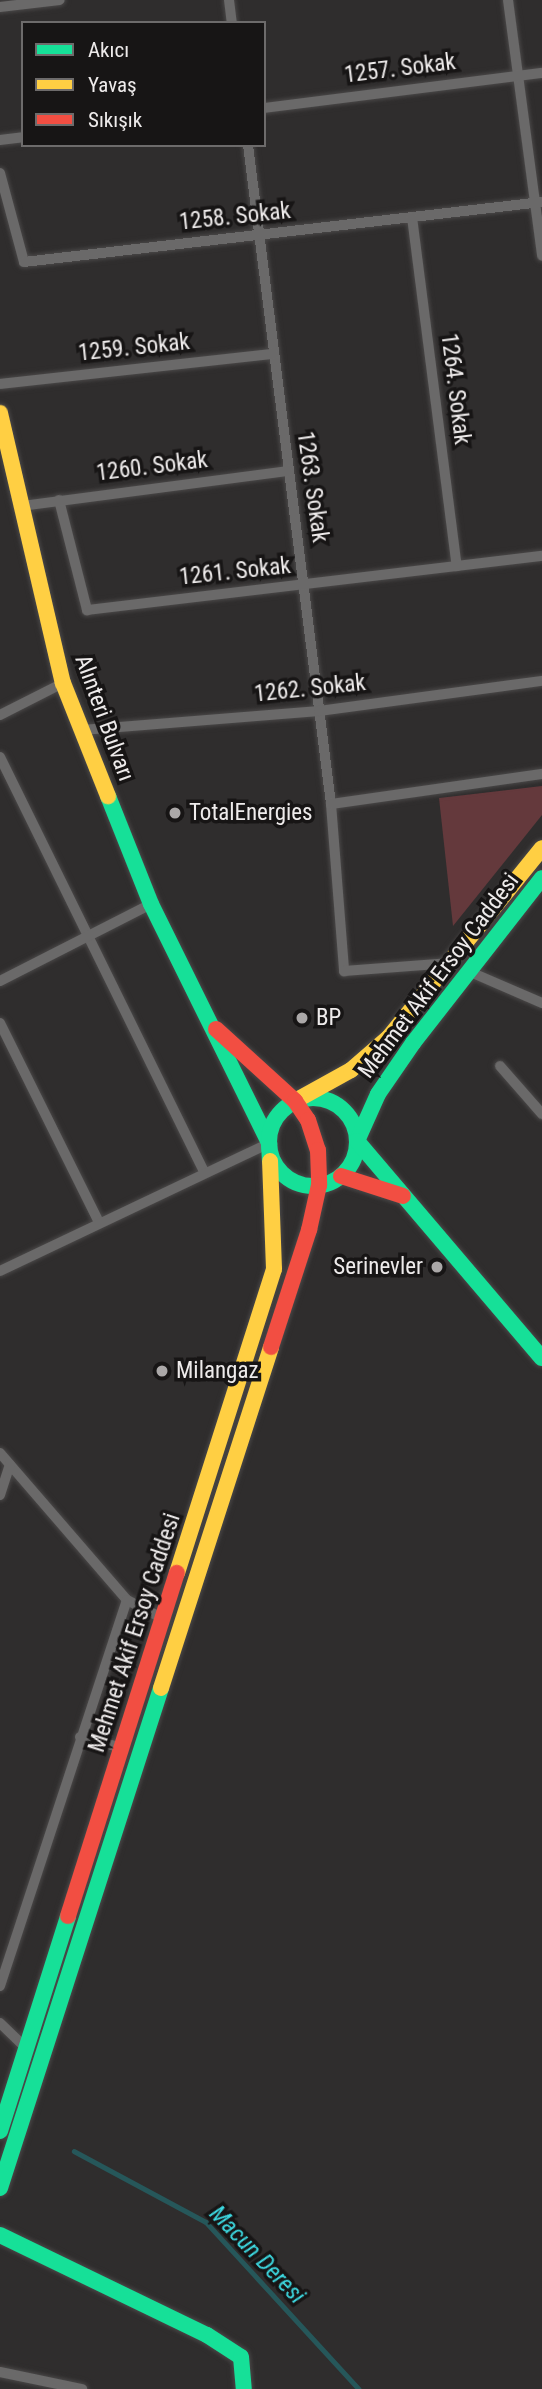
<!DOCTYPE html>
<html>
<head>
<meta charset="utf-8">
<style>
	body { margin:0 }
	#map { position:relative; width:542px; height:2389px; overflow:hidden; background:#2f2d2d; font-family:"Roboto Condensed",sans-serif }
	div>[style] { position:absolute }
	.green>* { inset:0; background:#64393c }
	.stream>* { height:4.5px; margin:-2.25px; padding:0 2.25px; transform-origin:2.25px; border-radius:2.25px; background:#26575a }
	.roads { filter:drop-shadow(0 0 2px #4a4848) drop-shadow(0 0 2px #4a4848) }
	.street>* { height:10px; margin:-5px; padding:0 5px; transform-origin:5px; border-radius:5px; background:#6a6969 }
	.fast>* { height:16px; margin:-8px; padding:0 8px; transform-origin:8px; border-radius:8px; background:#16e098 }
	.fast>.ring { margin:-8px; padding:0; box-sizing:content-box; background:none; border:16px solid #16e098; border-radius:50% }
	.slow>* { height:16px; margin:-8px; padding:0 8px; transform-origin:8px; border-radius:8px; background:#ffcf43 }
	.jam>* { height:16px; margin:-8px; padding:0 8px; transform-origin:8px; border-radius:8px; background:#f24e42 }
	.dots>* { width:19px; height:19px; translate:-50% -50%; box-sizing:border-box; border:4px solid #171515; border-radius:50% }
	span { translate:-50% -50%; white-space:nowrap; text-align:center; line-height:1.15; -webkit-text-stroke:7px #171515; paint-order:stroke }
	.street-label { font-size:23px; color:#eeebeb }
	.poi-label { font-size:23px; color:#eeebeb }
	.left { translate:0 -50%; text-align:left }
	.right { translate:-100% -50%; text-align:right }
	.water-label { font-size:24px; color:#3dd9e1; font-style:italic }
	.legend { position:absolute; left:21px; top:21px; width:245px; height:126px; box-sizing:border-box; background:#171515; border:2px solid #6d6b6b; margin:0; padding:9px 12px; list-style:none; font-size:21px; color:#eeebeb }
	.legend li { display:flex; align-items:center; gap:14px; height:35px }
	.legend b { width:35px; border:2px solid #6d6b6b }
</style>
</head>
<body>
<div id="map">
	<div class="green">
		<div style="clip-path:polygon(542px 786px,542px 815px,453px 926px,439px 798px)"></div>
	</div>
	<div class="stream">
		<div style="left:74px;top:2151px;width:150px;rotate:28.3deg"></div>
		<div style="left:206px;top:2222px;width:226px;rotate:47.5deg"></div>
	</div>
	<div class="roads">
		<div class="street">
			<div style="left:229px;top:0;width:23px;rotate:83deg"></div>
			<div style="left:508px;top:0;width:258px;rotate:82.4deg"></div>
			<div style="left:0;top:7px;width:60px;rotate:-6.7deg"></div>
			<div style="left:264px;top:108px;width:280px;rotate:-7.2deg"></div>
			<div style="left:0;top:140px;width:23px;rotate:-7deg"></div>
			<div style="left:248px;top:145px;width:664px;rotate:82.82deg"></div>
			<div style="left:331px;top:804px;width:168px;rotate:85.5deg"></div>
			<div style="left:344px;top:971px;width:107px;rotate:-4.3deg"></div>
			<div style="left:0;top:173px;width:92px;rotate:74.9deg"></div>
			<div style="left:24px;top:262px;width:521px;rotate:-6.61deg"></div>
			<div style="left:412px;top:217px;width:352px;rotate:82.7deg"></div>
			<div style="left:0;top:384px;width:275px;rotate:-6.3deg"></div>
			<div style="left:59px;top:500px;width:114px;rotate:75.7deg"></div>
			<div style="left:87px;top:610px;width:458px;rotate:-6.8deg"></div>
			<div style="left:22px;top:506px;width:268px;rotate:-7.5deg"></div>
			<div style="left:0;top:715px;width:71px;rotate:-26.9deg"></div>
			<div style="left:82px;top:730px;width:238px;rotate:-4.6deg"></div>
			<div style="left:319px;top:711px;width:225px;rotate:-7.7deg"></div>
			<div style="left:0;top:757px;width:462px;rotate:63.8deg"></div>
			<div style="left:331px;top:804px;width:213px;rotate:-8.1deg"></div>
			<div style="left:468px;top:971px;width:81px;rotate:23.4deg"></div>
			<div style="left:0;top:981px;width:169px;rotate:-27deg"></div>
			<div style="left:0;top:1023px;width:222px;rotate:63.6deg"></div>
			<div style="left:500px;top:1066px;width:64px;rotate:48.8deg"></div>
			<div style="left:0;top:1271px;width:298px;rotate:-25.4deg"></div>
			<div style="left:0;top:1453px;width:194px;rotate:49.2deg"></div>
			<div style="left:127px;top:1600px;width:42px;rotate:27.2deg"></div>
			<div style="left:0;top:1495px;width:32px;rotate:-72deg"></div>
			<div style="left:80px;top:1737px;width:44px;rotate:14.3deg"></div>
			<div style="left:0;top:1986px;width:406px;rotate:-71.8deg"></div>
			<div style="left:0;top:2023px;width:37px;rotate:44deg"></div>
			<div style="left:0;top:2372px;width:84px;rotate:11.7deg"></div>
		</div>
		<div class="fast">
			<div style="left:108px;top:796px;width:116px;rotate:68.3deg"></div>
			<div style="left:151px;top:904px;width:267px;rotate:63.7deg"></div>
			<div style="left:269px;top:1143px;width:18px;rotate:87deg"></div>
			<div class="ring" style="left:269px;top:1098px;width:72px;height:72px"></div>
			<div style="left:357px;top:1141px;width:51px;rotate:-65.9deg"></div>
			<div style="left:378px;top:1094px;width:62px;rotate:-55.5deg"></div>
			<div style="left:413px;top:1043px;width:209px;rotate:-52deg"></div>
			<div style="left:357px;top:1141px;width:285px;rotate:49.6deg"></div>
			<div style="left:0;top:2131px;width:225px;rotate:-72.4deg"></div>
			<div style="left:0;top:2188px;width:525px;rotate:-72.15deg"></div>
			<div style="left:0;top:2235px;width:230px;rotate:25.8deg"></div>
			<div style="left:207px;top:2335px;width:40px;rotate:32.9deg"></div>
			<div style="left:241px;top:2357px;width:32px;rotate:85deg"></div>
		</div>
		<div class="slow">
			<div style="left:0;top:413px;width:277px;rotate:76.9deg"></div>
			<div style="left:63px;top:683px;width:122px;rotate:68.3deg"></div>
			<div style="left:295px;top:1101px;width:64px;rotate:-29deg"></div>
			<div style="left:351px;top:1070px;width:50px;rotate:-41deg"></div>
			<div style="left:389px;top:1037px;width:243px;rotate:-51deg"></div>
			<div style="left:177px;top:1573px;width:319px;rotate:-72.3deg"></div>
			<div style="left:274px;top:1269px;width:108px;rotate:-92.1deg"></div>
			<div style="left:161px;top:1688px;width:358px;rotate:-72.1deg"></div>
		</div>
		<div class="jam">
			<div style="left:216px;top:1029px;width:107px;rotate:42.3deg"></div>
			<div style="left:295px;top:1101px;width:23px;rotate:56deg"></div>
			<div style="left:308px;top:1120px;width:32px;rotate:72deg"></div>
			<div style="left:318px;top:1150px;width:35px;rotate:88deg"></div>
			<div style="left:319px;top:1185px;width:46px;rotate:102.5deg"></div>
			<div style="left:309px;top:1230px;width:123px;rotate:108deg"></div>
			<div style="left:341px;top:1176px;width:65px;rotate:17.9deg"></div>
			<div style="left:68px;top:1916px;width:360px;rotate:-72.4deg"></div>
		</div>
	</div>
	<div class="dots">
		<div style="left:175px;top:813px;background:#aba8a8"></div>
		<div style="left:302px;top:1018px;background:#aba8a8"></div>
		<div style="left:437px;top:1267px;background:#aba8a8"></div>
		<div style="left:162px;top:1371px;background:#aba8a8"></div>
	</div>
	<div class="street-label">
		<span style="left:400px;top:69px;rotate:-7deg">1257. Sokak</span>
		<span style="left:235px;top:217px;rotate:-6deg">1258. Sokak</span>
		<span style="left:134px;top:348px;rotate:-6deg">1259. Sokak</span>
		<span style="left:455px;top:389px;rotate:83deg">1264. Sokak</span>
		<span style="left:152px;top:467px;rotate:-7deg">1260. Sokak</span>
		<span style="left:312px;top:487px;rotate:82deg">1263. Sokak</span>
		<span style="left:235px;top:572px;rotate:-6deg">1261. Sokak</span>
		<span style="left:310px;top:689px;rotate:-6deg">1262. Sokak</span>
		<span style="left:104px;top:718px;rotate:70deg">Alınteri Bulvarı</span>
		<span style="left:439px;top:976px;rotate:-53deg">Mehmet Akif Ersoy Caddesi</span>
		<span style="left:135px;top:1633px;rotate:-72deg">Mehmet Akif Ersoy Caddesi</span>
	</div>
	<div class="poi-label">
		<span class="left" style="left:189px;top:813px">TotalEnergies</span>
		<span class="left" style="left:316px;top:1018px">BP</span>
		<span class="right" style="left:423px;top:1267px">Serinevler</span>
		<span class="left" style="left:176px;top:1371px">Milangaz</span>
	</div>
	<div class="water-label">
		<span style="left:257px;top:2255px;rotate:46deg">Macun Deresi</span>
	</div>
	<ul class="legend">
	<li><b style="height:9px;background:#16e098"></b>Akıcı</li>
	<li><b style="height:9px;background:#ffcf43"></b>Yavaş</li>
	<li><b style="height:9px;background:#f24e42"></b>Sıkışık</li>
	</ul>
</div>
</body>
</html>
